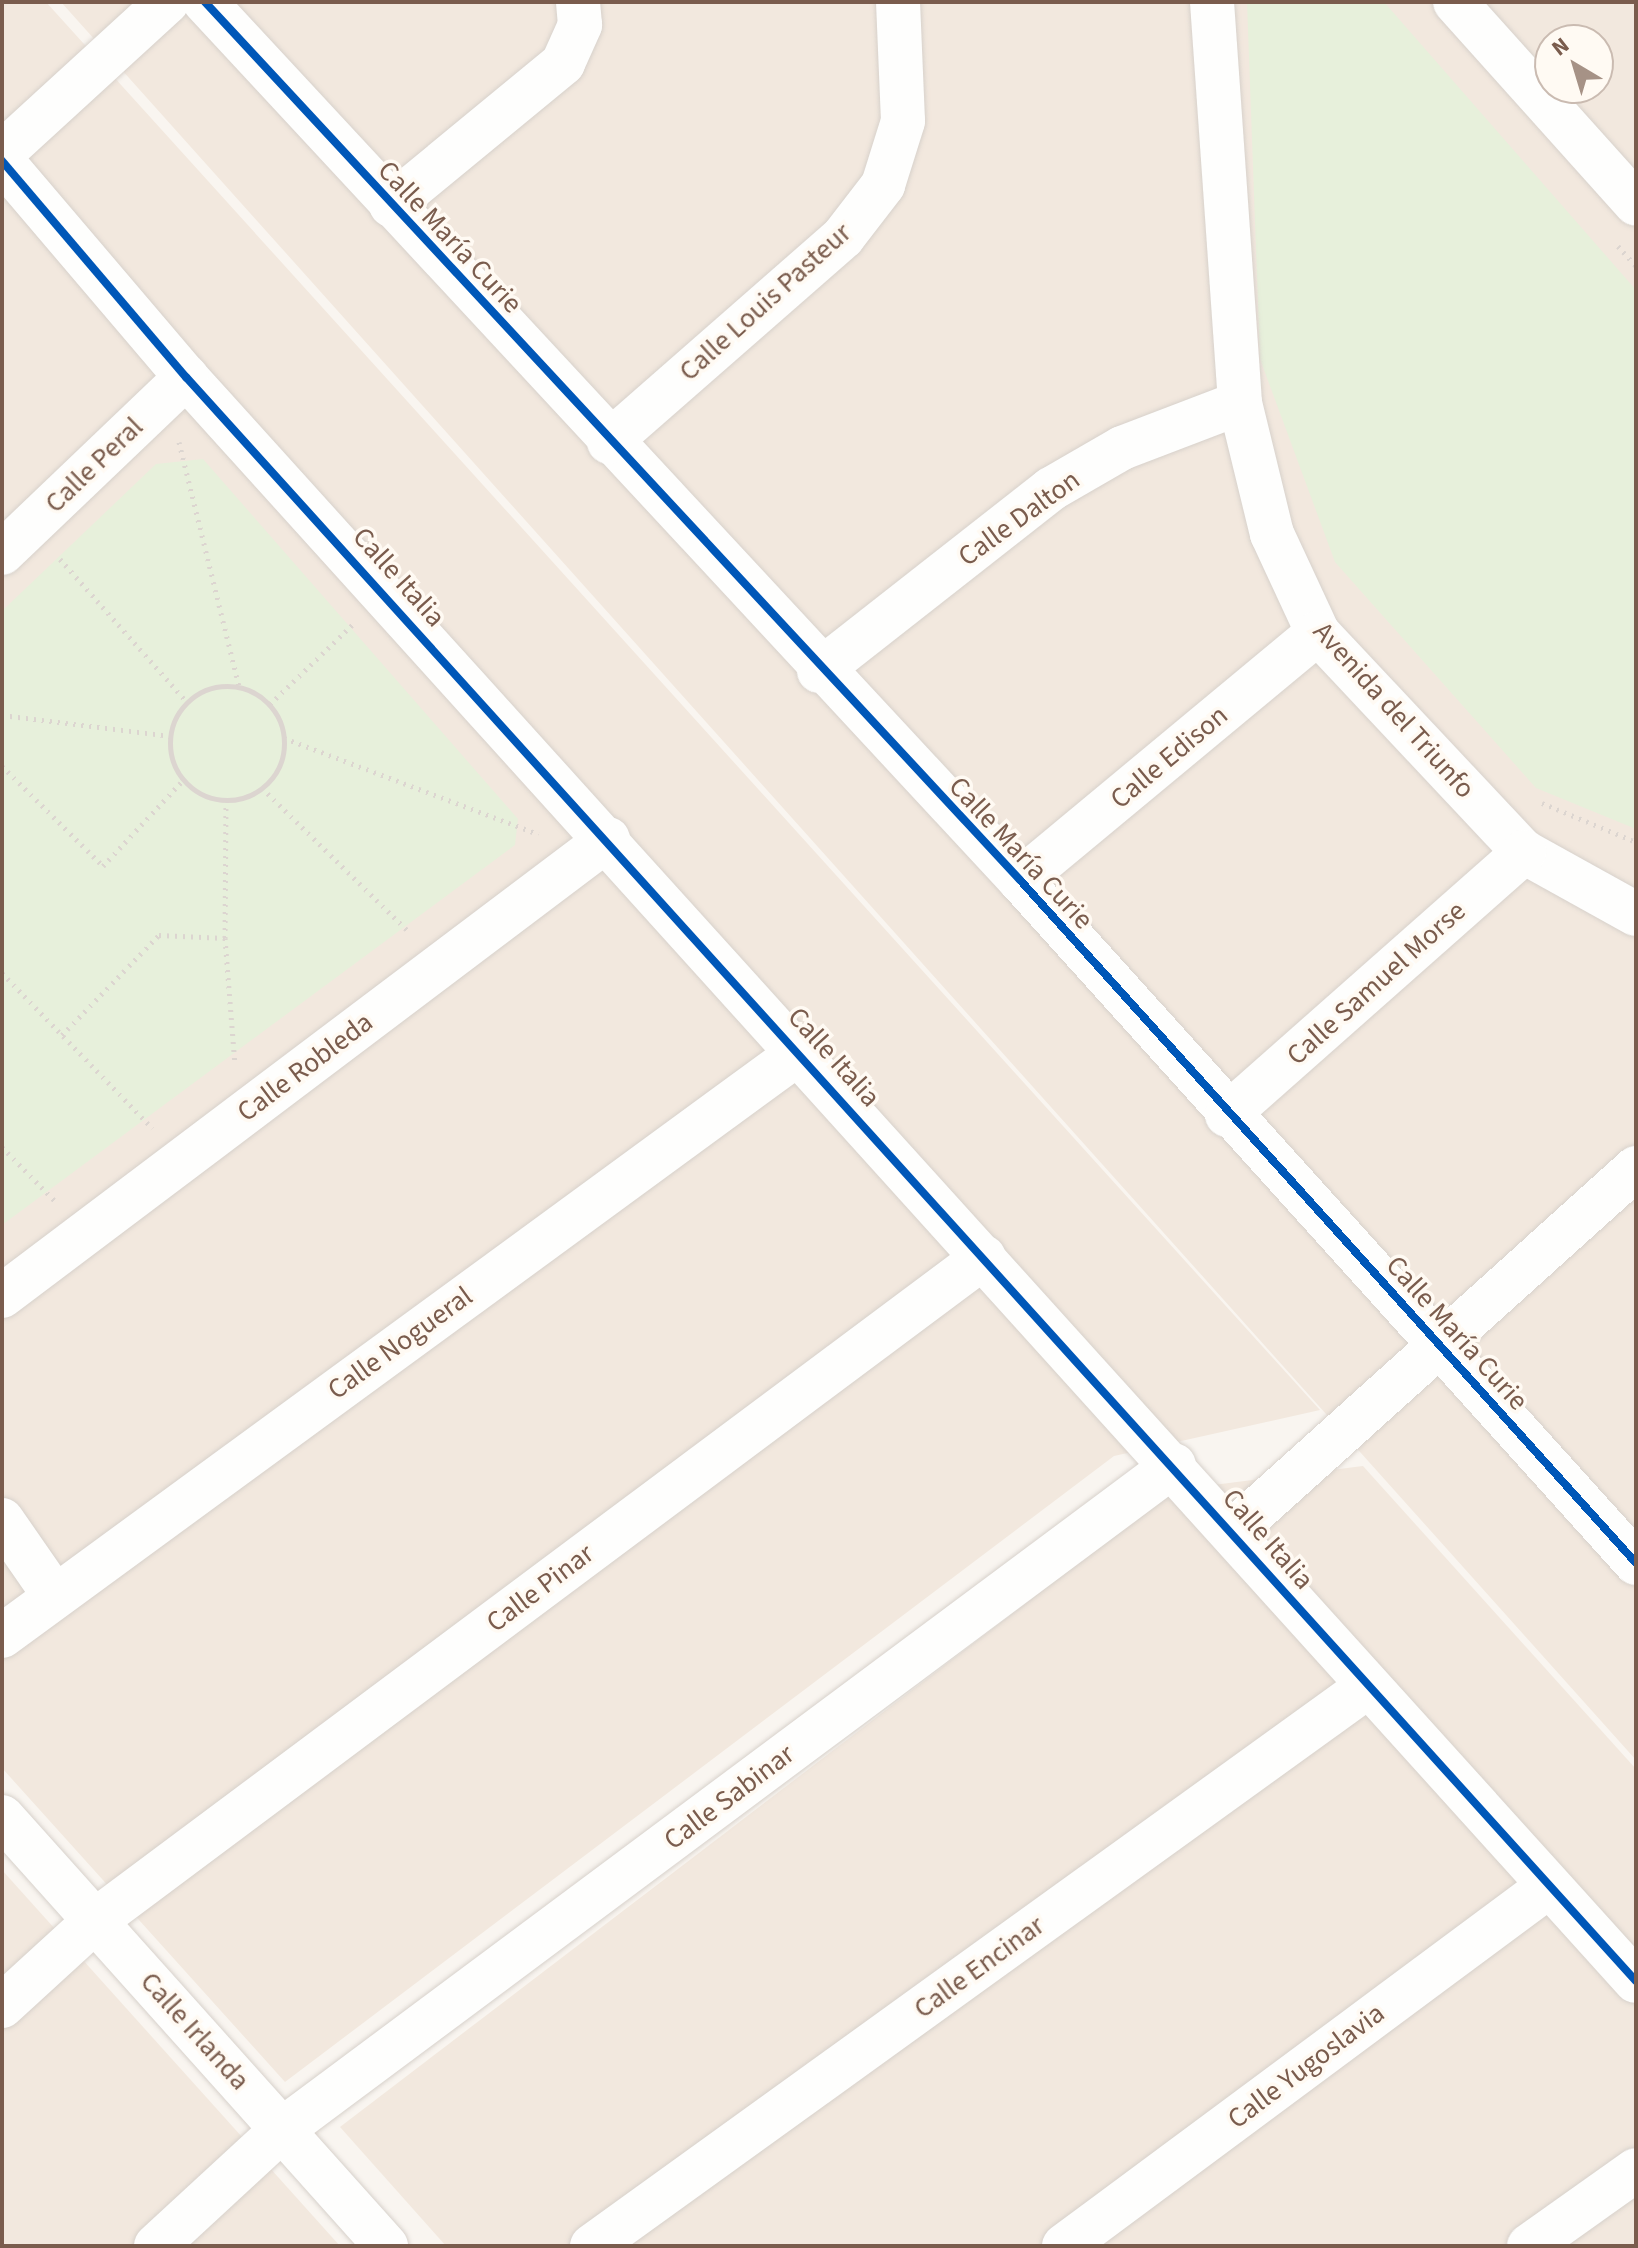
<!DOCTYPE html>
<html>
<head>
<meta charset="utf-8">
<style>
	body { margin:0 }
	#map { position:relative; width:1638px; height:2248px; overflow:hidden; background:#f9f5f0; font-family:"Source Sans 3",sans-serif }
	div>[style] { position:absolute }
	.residential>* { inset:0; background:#f2e8de }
	.green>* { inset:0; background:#e7f0db }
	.path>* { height:5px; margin-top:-2.5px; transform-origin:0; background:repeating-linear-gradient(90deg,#dcd5d0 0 2px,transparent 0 8px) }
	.path>.ring { margin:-2.5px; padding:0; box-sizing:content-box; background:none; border:5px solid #dcd5d0; border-radius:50% }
	.roads { filter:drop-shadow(0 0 2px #d7d1cb) drop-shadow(0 0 2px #d7d1cb) }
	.minor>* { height:44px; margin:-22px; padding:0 22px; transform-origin:22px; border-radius:22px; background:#fefefd }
	.cycleway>* { height:8px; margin:-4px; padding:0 4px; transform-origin:4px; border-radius:4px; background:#0057b8 }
	span { translate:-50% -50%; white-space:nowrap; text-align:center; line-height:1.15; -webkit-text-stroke:7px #fffaf3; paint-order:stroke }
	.street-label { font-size:28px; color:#7a5c4d }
	.frame { position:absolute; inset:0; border:4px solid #7a5c4d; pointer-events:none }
	.north { position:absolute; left:1534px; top:24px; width:80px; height:80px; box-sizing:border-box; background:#fffaf3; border:2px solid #cabbb1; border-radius:50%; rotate:322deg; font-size:22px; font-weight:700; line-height:32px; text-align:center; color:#7a5c4d }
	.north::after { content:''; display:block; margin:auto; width:28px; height:36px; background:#a69286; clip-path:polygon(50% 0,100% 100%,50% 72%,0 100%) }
</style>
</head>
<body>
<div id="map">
	<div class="residential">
		<div style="clip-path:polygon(2px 2px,46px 2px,1320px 1410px,1114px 1456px,285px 2082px,2px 1768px)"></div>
		<div style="clip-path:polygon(evenodd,61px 2px,1636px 2px,1636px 1760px,61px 2px,1550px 40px,1598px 40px,1598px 88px,1550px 88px,1550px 40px)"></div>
		<div style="clip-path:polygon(1363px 1466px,1636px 1769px,1636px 2246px,446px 2246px,340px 2127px,1174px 1490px)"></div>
		<div style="clip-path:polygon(2px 1870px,340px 2246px,2px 2246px)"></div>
	</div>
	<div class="green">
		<div style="clip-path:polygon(1247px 2px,1384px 2px,1636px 290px,1636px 829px,1536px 788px,1335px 562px,1260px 359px)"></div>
		<div style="clip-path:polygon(203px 459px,518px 819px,515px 845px,2px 1225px,2px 611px,156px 464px)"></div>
	</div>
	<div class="path">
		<div style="left:1618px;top:246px;width:27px;rotate:48deg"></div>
		<div style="left:179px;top:442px;width:251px;rotate:76.2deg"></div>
		<div style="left:60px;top:559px;width:191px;rotate:48.4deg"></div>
		<div class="ring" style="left:170px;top:686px;width:109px;height:109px"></div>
		<div style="left:270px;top:704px;width:115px;rotate:-43.9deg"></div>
		<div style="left:2px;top:715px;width:169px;rotate:7.1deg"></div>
		<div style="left:284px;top:738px;width:272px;rotate:20.7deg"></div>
		<div style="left:2px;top:766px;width:142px;rotate:44.7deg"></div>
		<div style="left:103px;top:866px;width:119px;rotate:-47deg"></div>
		<div style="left:262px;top:788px;width:207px;rotate:44.4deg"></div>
		<div style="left:226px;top:800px;width:138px;rotate:90.4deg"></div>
		<div style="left:225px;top:938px;width:127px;rotate:85.5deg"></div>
		<div style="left:1542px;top:803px;width:102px;rotate:22.5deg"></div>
		<div style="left:2px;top:973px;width:216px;rotate:45.9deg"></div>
		<div style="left:62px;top:1035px;width:139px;rotate:-45.9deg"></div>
		<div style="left:159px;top:935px;width:66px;rotate:2.6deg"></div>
		<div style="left:2px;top:1147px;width:76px;rotate:45.5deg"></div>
	</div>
	<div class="roads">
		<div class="minor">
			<div style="left:205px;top:2px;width:1198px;rotate:47.13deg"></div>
			<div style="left:1020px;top:880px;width:920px;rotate:47.95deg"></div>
			<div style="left:1212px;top:2px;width:402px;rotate:86deg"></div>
			<div style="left:1240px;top:403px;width:135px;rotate:76.3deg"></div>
			<div style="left:1272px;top:534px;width:109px;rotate:65.1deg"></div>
			<div style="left:1318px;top:633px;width:301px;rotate:46.8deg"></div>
			<div style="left:1524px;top:852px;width:128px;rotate:29deg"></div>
			<div style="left:1455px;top:2px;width:271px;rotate:48.1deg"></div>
			<div style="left:2px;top:153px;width:224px;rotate:-42.5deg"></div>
			<div style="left:2px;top:161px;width:284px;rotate:49.6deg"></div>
			<div style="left:186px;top:377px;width:2162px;rotate:47.89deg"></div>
			<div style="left:391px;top:205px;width:223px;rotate:-39.5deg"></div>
			<div style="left:563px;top:63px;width:42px;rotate:-65.9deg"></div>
			<div style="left:580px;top:25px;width:23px;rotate:-95deg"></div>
			<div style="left:609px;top:442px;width:311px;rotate:-41.2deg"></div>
			<div style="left:843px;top:237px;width:66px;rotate:-52.4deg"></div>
			<div style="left:883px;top:185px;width:67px;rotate:-72.6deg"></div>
			<div style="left:903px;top:121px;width:119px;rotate:-92.4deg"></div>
			<div style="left:2px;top:553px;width:255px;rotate:-43.7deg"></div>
			<div style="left:819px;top:671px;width:295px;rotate:-38.1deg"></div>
			<div style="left:1051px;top:489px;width:82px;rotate:-30deg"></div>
			<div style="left:1122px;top:448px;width:126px;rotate:-20.9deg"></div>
			<div style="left:1020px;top:880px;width:387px;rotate:-39.7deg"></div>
			<div style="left:1227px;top:1115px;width:397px;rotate:-41.5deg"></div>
			<div style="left:2px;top:1296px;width:759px;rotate:-37.02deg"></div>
			<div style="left:2px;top:1520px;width:91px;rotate:55.3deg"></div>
			<div style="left:1232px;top:1532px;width:544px;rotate:-42.02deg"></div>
			<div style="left:2px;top:1636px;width:989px;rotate:-36.2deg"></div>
			<div style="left:2px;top:1817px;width:576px;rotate:48.17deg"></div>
			<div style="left:2px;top:2006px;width:127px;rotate:-42.5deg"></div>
			<div style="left:96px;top:1920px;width:1108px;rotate:-36.75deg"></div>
			<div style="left:156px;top:2246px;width:173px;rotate:-42.7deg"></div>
			<div style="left:283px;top:2129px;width:1111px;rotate:-36.69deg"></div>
			<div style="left:592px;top:2246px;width:956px;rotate:-35.8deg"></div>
			<div style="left:1064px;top:2246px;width:604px;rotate:-36.59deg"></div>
			<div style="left:1529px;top:2246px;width:131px;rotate:-35.4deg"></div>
		</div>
	</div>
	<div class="cycleway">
		<div style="left:205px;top:2px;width:1198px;rotate:47.13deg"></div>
		<div style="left:1020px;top:880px;width:920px;rotate:47.95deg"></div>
		<div style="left:2px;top:161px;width:284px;rotate:49.6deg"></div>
		<div style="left:186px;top:377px;width:2162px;rotate:47.89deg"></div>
	</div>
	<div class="street-label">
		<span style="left:450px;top:237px;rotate:47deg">Calle María Curie</span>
		<span style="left:765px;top:302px;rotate:-42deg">Calle Louis Pasteur</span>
		<span style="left:94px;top:465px;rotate:-44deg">Calle Peral</span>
		<span style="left:1019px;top:518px;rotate:-36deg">Calle Dalton</span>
		<span style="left:399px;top:577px;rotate:48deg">Calle Italia</span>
		<span style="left:1394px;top:710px;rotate:48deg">Avenida del Triunfo</span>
		<span style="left:1169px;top:757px;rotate:-40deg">Calle Edison</span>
		<span style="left:1021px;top:853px;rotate:47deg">Calle María Curie</span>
		<span style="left:1376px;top:983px;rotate:-42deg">Calle Samuel Morse</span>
		<span style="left:834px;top:1057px;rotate:48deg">Calle Italia</span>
		<span style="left:305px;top:1067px;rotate:-37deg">Calle Robleda</span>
		<span style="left:1457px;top:1333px;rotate:48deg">Calle María Curie</span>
		<span style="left:400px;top:1343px;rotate:-36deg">Calle Nogueral</span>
		<span style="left:1268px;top:1539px;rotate:49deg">Calle Italia</span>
		<span style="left:540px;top:1588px;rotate:-37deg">Calle Pinar</span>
		<span style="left:729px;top:1797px;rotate:-37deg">Calle Sabinar</span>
		<span style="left:979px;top:1967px;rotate:-36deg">Calle Encinar</span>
		<span style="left:195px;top:2031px;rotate:48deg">Calle Irlanda</span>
		<span style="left:1306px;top:2066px;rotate:-37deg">Calle Yugoslavia</span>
	</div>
	<div class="frame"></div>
	<div class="north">N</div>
</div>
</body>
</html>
